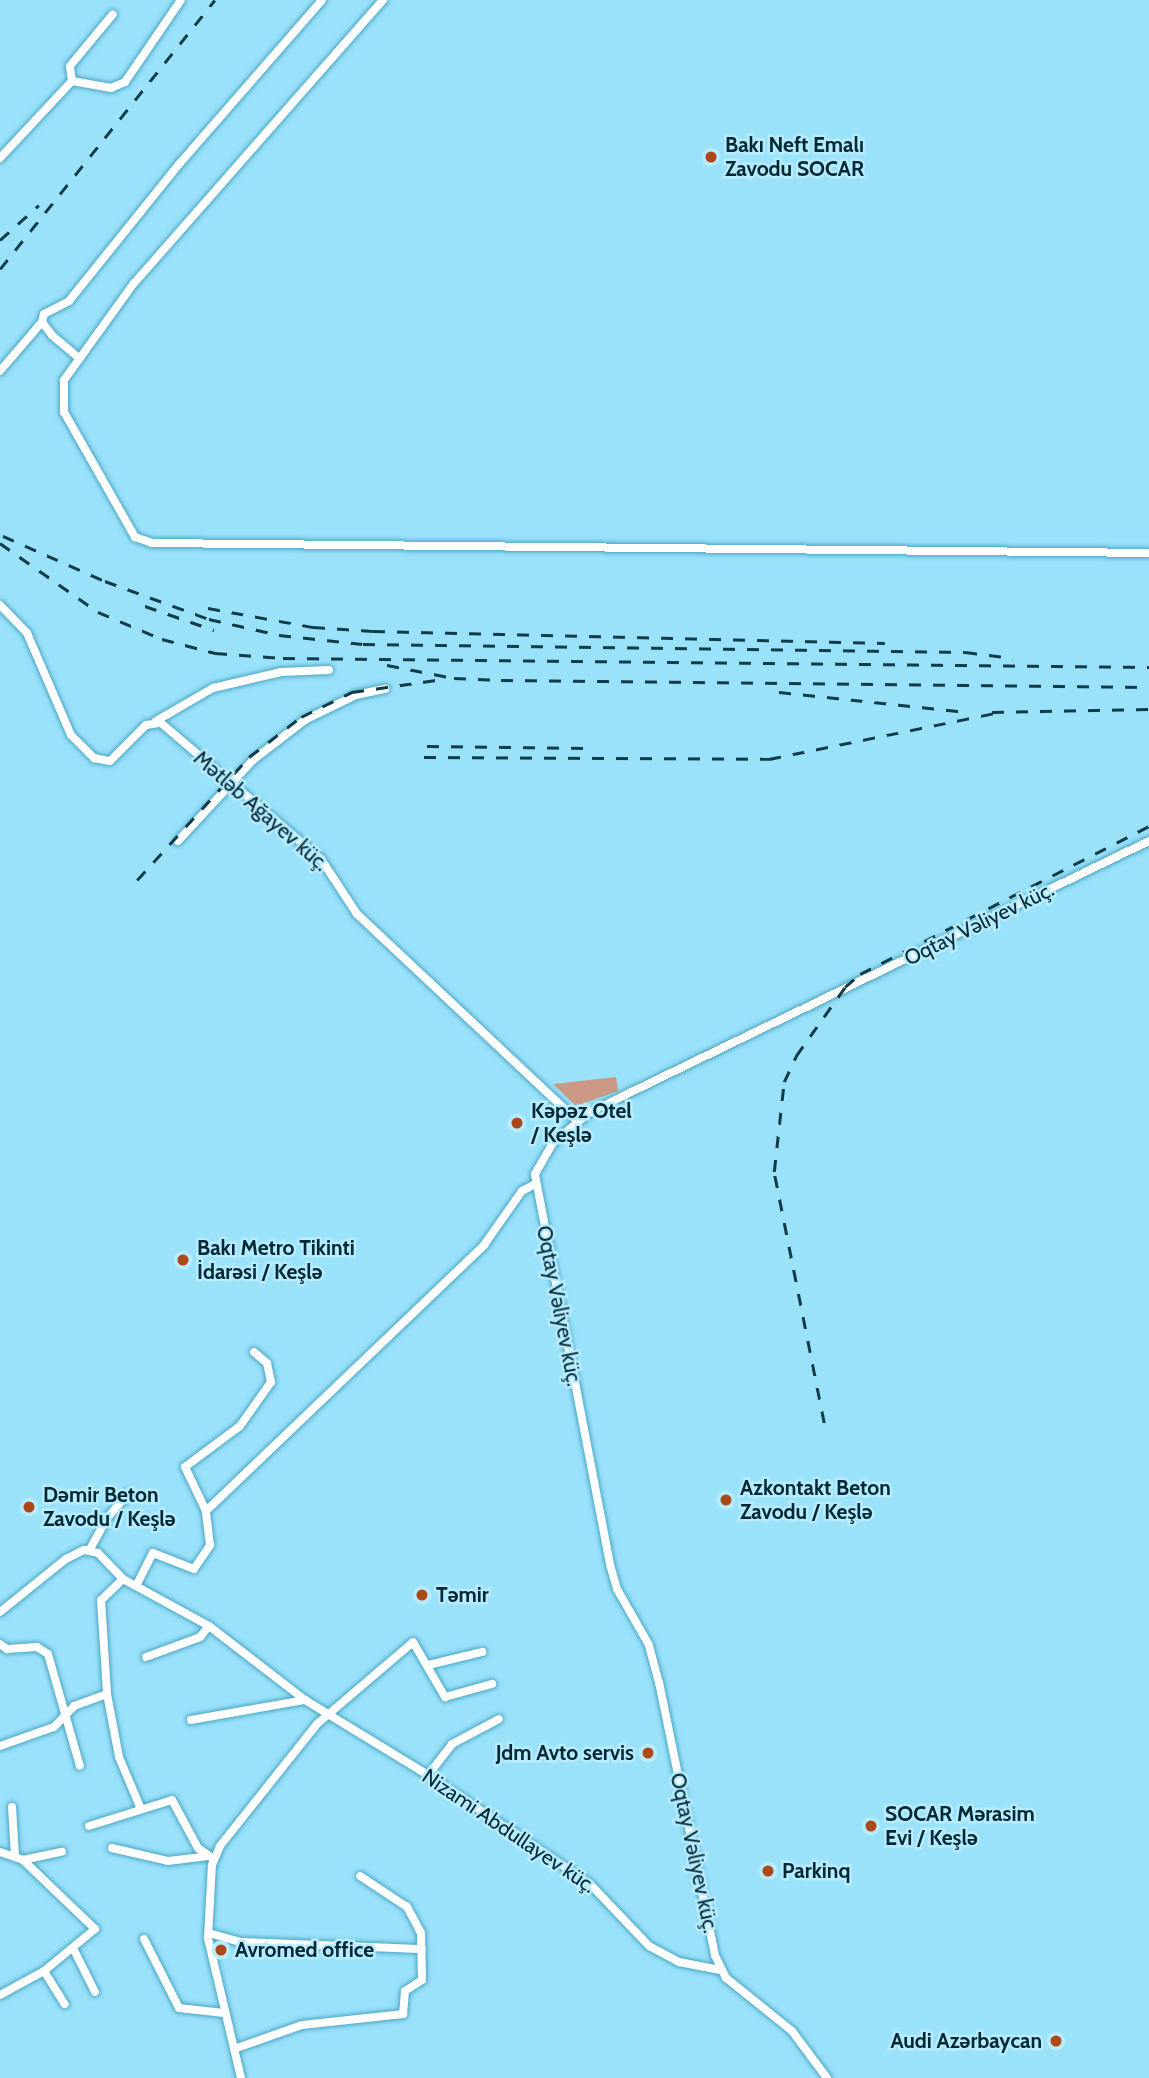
<!DOCTYPE html>
<html>
<head>
<meta charset="utf-8">
<style>
	body { margin:0 }
	#map { position:relative; width:1149px; height:2078px; overflow:hidden; background:#9ae1fa; font-family:Cabin,sans-serif }
	div>[style] { position:absolute }
	.green>* { inset:0; background:#cb9985 }
	.roads { filter:drop-shadow(0 0 2px #49a7c5) drop-shadow(0 0 2px #49a7c5) }
	.minor>* { height:8px; margin:-4px; padding:0 4px; transform-origin:4px; border-radius:4px; background:#fff }
	.rail>* { height:2.5px; margin-top:-1.25px; transform-origin:0; background:repeating-linear-gradient(90deg,#103b48 0 12px,transparent 0 24px) }
	.dots>* { width:19px; height:19px; translate:-50% -50%; box-sizing:border-box; border:4px solid #b7ebfe; border-radius:50% }
	span { translate:-50% -50%; white-space:nowrap; text-align:center; line-height:1.15; -webkit-text-stroke:5px #b7ebfe; paint-order:stroke }
	.poi-label { font-size:21px; color:#002834; font-weight:700 }
	.left { translate:0 -50%; text-align:left }
	.right { translate:-100% -50%; text-align:right }
	.street-label { font-size:21px; color:#002834 }
</style>
</head>
<body>
<div id="map">
	<div class="green">
		<div style="clip-path:polygon(616px 1077px,618px 1091px,576px 1106px,553px 1084px)"></div>
	</div>
	<div class="roads">
		<div class="minor">
			<div style="left:383px;top:0;width:377px;rotate:131.3deg"></div>
			<div style="left:134px;top:283px;width:120px;rotate:125.8deg"></div>
			<div style="left:64px;top:380px;width:32px;rotate:90deg"></div>
			<div style="left:64px;top:412px;width:144px;rotate:60.4deg"></div>
			<div style="left:135px;top:537px;width:18px;rotate:19deg"></div>
			<div style="left:152px;top:543px;width:997px;rotate:0.57deg"></div>
			<div style="left:72px;top:81px;width:15px;rotate:-98deg"></div>
			<div style="left:70px;top:66px;width:67px;rotate:-50.4deg"></div>
			<div style="left:0;top:158px;width:105px;rotate:-46.9deg"></div>
			<div style="left:72px;top:81px;width:40px;rotate:10deg"></div>
			<div style="left:111px;top:88px;width:15px;rotate:-23deg"></div>
			<div style="left:125px;top:82px;width:99px;rotate:-55.7deg"></div>
			<div style="left:79px;top:358px;width:35px;rotate:-140deg"></div>
			<div style="left:52px;top:335px;width:16px;rotate:-128deg"></div>
			<div style="left:42px;top:322px;width:8px;rotate:-76deg"></div>
			<div style="left:44px;top:314px;width:28px;rotate:-27deg"></div>
			<div style="left:69px;top:301px;width:177px;rotate:-51.2deg"></div>
			<div style="left:180px;top:163px;width:216px;rotate:-48.9deg"></div>
			<div style="left:0;top:371px;width:65px;rotate:-49.4deg"></div>
			<div style="left:0;top:605px;width:39px;rotate:46deg"></div>
			<div style="left:27px;top:633px;width:111px;rotate:66.7deg"></div>
			<div style="left:71px;top:735px;width:33px;rotate:45deg"></div>
			<div style="left:94px;top:758px;width:16px;rotate:11deg"></div>
			<div style="left:110px;top:761px;width:51px;rotate:-45deg"></div>
			<div style="left:146px;top:725px;width:15px;rotate:-8deg"></div>
			<div style="left:161px;top:723px;width:210px;rotate:40.4deg"></div>
			<div style="left:321px;top:859px;width:66px;rotate:56.8deg"></div>
			<div style="left:357px;top:914px;width:301px;rotate:43.2deg"></div>
			<div style="left:156px;top:721px;width:66px;rotate:-30.1deg"></div>
			<div style="left:213px;top:688px;width:70px;rotate:-13.2deg"></div>
			<div style="left:281px;top:672px;width:48px;rotate:-2.4deg"></div>
			<div style="left:178px;top:841px;width:110px;rotate:-47.2deg"></div>
			<div style="left:253px;top:760px;width:66px;rotate:-37.6deg"></div>
			<div style="left:305px;top:720px;width:57px;rotate:-26.1deg"></div>
			<div style="left:356px;top:695px;width:30px;rotate:-12deg"></div>
			<div style="left:206px;top:1511px;width:385px;rotate:-43.7deg"></div>
			<div style="left:484px;top:1245px;width:66px;rotate:-54.9deg"></div>
			<div style="left:522px;top:1191px;width:15px;rotate:-28deg"></div>
			<div style="left:90px;top:1549px;width:37px;rotate:-61deg"></div>
			<div style="left:108px;top:1517px;width:32px;rotate:-49deg"></div>
			<div style="left:123px;top:1579px;width:30px;rotate:136deg"></div>
			<div style="left:101px;top:1600px;width:94px;rotate:86.3deg"></div>
			<div style="left:107px;top:1694px;width:64px;rotate:79.2deg"></div>
			<div style="left:119px;top:1757px;width:56px;rotate:67.1deg"></div>
			<div style="left:137px;top:1584px;width:35px;rotate:-63deg"></div>
			<div style="left:153px;top:1553px;width:44px;rotate:21.3deg"></div>
			<div style="left:194px;top:1569px;width:29px;rotate:-56deg"></div>
			<div style="left:210px;top:1545px;width:34px;rotate:-97deg"></div>
			<div style="left:206px;top:1511px;width:49px;rotate:-115.5deg"></div>
			<div style="left:185px;top:1467px;width:69px;rotate:-36.7deg"></div>
			<div style="left:240px;top:1426px;width:54px;rotate:-54.8deg"></div>
			<div style="left:271px;top:1382px;width:19px;rotate:-102deg"></div>
			<div style="left:267px;top:1363px;width:17px;rotate:-140deg"></div>
			<div style="left:0;top:1612px;width:85px;rotate:-38.8deg"></div>
			<div style="left:66px;top:1559px;width:20px;rotate:-27deg"></div>
			<div style="left:84px;top:1550px;width:14px;rotate:12deg"></div>
			<div style="left:98px;top:1553px;width:36px;rotate:46deg"></div>
			<div style="left:123px;top:1579px;width:98px;rotate:28.7deg"></div>
			<div style="left:209px;top:1626px;width:121px;rotate:37.6deg"></div>
			<div style="left:305px;top:1700px;width:144px;rotate:31.4deg"></div>
			<div style="left:428px;top:1775px;width:195px;rotate:33.9deg"></div>
			<div style="left:590px;top:1884px;width:86px;rotate:46.4deg"></div>
			<div style="left:649px;top:1946px;width:34px;rotate:28deg"></div>
			<div style="left:679px;top:1962px;width:42px;rotate:11deg"></div>
			<div style="left:0;top:1644px;width:9px;rotate:36deg"></div>
			<div style="left:7px;top:1649px;width:30px;rotate:-4deg"></div>
			<div style="left:37px;top:1647px;width:13px;rotate:32deg"></div>
			<div style="left:48px;top:1654px;width:116px;rotate:74.1deg"></div>
			<div style="left:146px;top:1657px;width:58px;rotate:-20.3deg"></div>
			<div style="left:200px;top:1637px;width:14px;rotate:-51deg"></div>
			<div style="left:428px;top:1665px;width:56px;rotate:-13.5deg"></div>
			<div style="left:191px;top:1720px;width:116px;rotate:-10deg"></div>
			<div style="left:0;top:1746px;width:57px;rotate:-19.4deg"></div>
			<div style="left:54px;top:1727px;width:29px;rotate:-46deg"></div>
			<div style="left:74px;top:1706px;width:35px;rotate:-20deg"></div>
			<div style="left:428px;top:1775px;width:39px;rotate:-52deg"></div>
			<div style="left:452px;top:1744px;width:53px;rotate:-28deg"></div>
			<div style="left:12px;top:1807px;width:49px;rotate:86.5deg"></div>
			<div style="left:89px;top:1826px;width:87px;rotate:-17.4deg"></div>
			<div style="left:172px;top:1800px;width:55px;rotate:61.6deg"></div>
			<div style="left:198px;top:1848px;width:19px;rotate:35deg"></div>
			<div style="left:112px;top:1848px;width:57px;rotate:13.1deg"></div>
			<div style="left:168px;top:1861px;width:38px;rotate:-7deg"></div>
			<div style="left:0;top:1852px;width:24px;rotate:19deg"></div>
			<div style="left:23px;top:1860px;width:100px;rotate:43.8deg"></div>
			<div style="left:95px;top:1929px;width:66px;rotate:140.5deg"></div>
			<div style="left:44px;top:1971px;width:50px;rotate:151.4deg"></div>
			<div style="left:23px;top:1860px;width:40px;rotate:-12deg"></div>
			<div style="left:209px;top:1933px;width:32px;rotate:16deg"></div>
			<div style="left:240px;top:1942px;width:182px;rotate:2.2deg"></div>
			<div style="left:144px;top:1939px;width:77px;rotate:63.1deg"></div>
			<div style="left:179px;top:2008px;width:45px;rotate:6.3deg"></div>
			<div style="left:73px;top:1948px;width:49px;rotate:63.4deg"></div>
			<div style="left:44px;top:1971px;width:39px;rotate:58deg"></div>
			<div style="left:234px;top:2049px;width:72px;rotate:-19.4deg"></div>
			<div style="left:302px;top:2025px;width:102px;rotate:-6.2deg"></div>
			<div style="left:403px;top:2014px;width:23px;rotate:-85deg"></div>
			<div style="left:405px;top:1991px;width:20px;rotate:-33deg"></div>
			<div style="left:422px;top:1980px;width:47px;rotate:-91.2deg"></div>
			<div style="left:421px;top:1933px;width:30px;rotate:-118deg"></div>
			<div style="left:407px;top:1907px;width:56px;rotate:-146.6deg"></div>
			<div style="left:241px;top:2078px;width:144px;rotate:-103.3deg"></div>
			<div style="left:208px;top:1938px;width:73px;rotate:-86.9deg"></div>
			<div style="left:212px;top:1865px;width:21px;rotate:-67deg"></div>
			<div style="left:220px;top:1846px;width:156px;rotate:-51.5deg"></div>
			<div style="left:317px;top:1724px;width:126px;rotate:-40.5deg"></div>
			<div style="left:413px;top:1642px;width:64px;rotate:59.8deg"></div>
			<div style="left:445px;top:1697px;width:49px;rotate:-15.5deg"></div>
			<div style="left:827px;top:2078px;width:59px;rotate:-126.7deg"></div>
			<div style="left:792px;top:2031px;width:85px;rotate:-141.2deg"></div>
			<div style="left:726px;top:1978px;width:25px;rotate:-116deg"></div>
			<div style="left:715px;top:1955px;width:278px;rotate:-101.6deg"></div>
			<div style="left:659px;top:1683px;width:39px;rotate:-105deg"></div>
			<div style="left:649px;top:1645px;width:64px;rotate:-119.7deg"></div>
			<div style="left:617px;top:1589px;width:26px;rotate:-106deg"></div>
			<div style="left:610px;top:1564px;width:397px;rotate:-100.9deg"></div>
			<div style="left:535px;top:1174px;width:36px;rotate:-60deg"></div>
			<div style="left:553px;top:1143px;width:48px;rotate:-40deg"></div>
			<div style="left:590px;top:1112px;width:621px;rotate:-25.86deg"></div>
		</div>
	</div>
	<div class="rail">
		<div style="left:0;top:240px;width:52px;rotate:-41.9deg"></div>
		<div style="left:0;top:269px;width:344px;rotate:-51.4deg"></div>
		<div style="left:3px;top:536px;width:111px;rotate:23.8deg"></div>
		<div style="left:105px;top:581px;width:111px;rotate:20.1deg"></div>
		<div style="left:209px;top:619px;width:72px;rotate:12.9deg"></div>
		<div style="left:279px;top:635px;width:84px;rotate:6.1deg"></div>
		<div style="left:363px;top:644px;width:602px;rotate:0.76deg"></div>
		<div style="left:965px;top:652px;width:48px;rotate:7.1deg"></div>
		<div style="left:0;top:543px;width:120px;rotate:35.1deg"></div>
		<div style="left:98px;top:612px;width:69px;rotate:22.9deg"></div>
		<div style="left:162px;top:639px;width:55px;rotate:14.8deg"></div>
		<div style="left:215px;top:653px;width:68px;rotate:4.2deg"></div>
		<div style="left:283px;top:658px;width:866px;rotate:0.6deg"></div>
		<div style="left:145px;top:606px;width:73px;rotate:19.2deg"></div>
		<div style="left:208px;top:608px;width:107px;rotate:10.3deg"></div>
		<div style="left:313px;top:627px;width:60px;rotate:3.8deg"></div>
		<div style="left:373px;top:631px;width:512px;rotate:1.34deg"></div>
		<div style="left:387px;top:665px;width:68px;rotate:11deg"></div>
		<div style="left:454px;top:678px;width:47px;rotate:2.4deg"></div>
		<div style="left:501px;top:680px;width:648px;rotate:0.62deg"></div>
		<div style="left:779px;top:692px;width:189px;rotate:6.1deg"></div>
		<div style="left:992px;top:712px;width:157px;rotate:-1.1deg"></div>
		<div style="left:427px;top:746px;width:160px;rotate:0.7deg"></div>
		<div style="left:424px;top:757px;width:345px;rotate:0.3deg"></div>
		<div style="left:769px;top:759px;width:235px;rotate:-11.5deg"></div>
		<div style="left:137px;top:880px;width:166px;rotate:-47.7deg"></div>
		<div style="left:249px;top:757px;width:66px;rotate:-37.6deg"></div>
		<div style="left:301px;top:717px;width:57px;rotate:-26.1deg"></div>
		<div style="left:352px;top:692px;width:85px;rotate:-8.1deg"></div>
		<div style="left:824px;top:1423px;width:256px;rotate:-101.3deg"></div>
		<div style="left:774px;top:1172px;width:91px;rotate:-83.7deg"></div>
		<div style="left:784px;top:1082px;width:29px;rotate:-65deg"></div>
		<div style="left:796px;top:1056px;width:85px;rotate:-54.6deg"></div>
		<div style="left:845px;top:987px;width:20px;rotate:-41deg"></div>
		<div style="left:860px;top:974px;width:325px;rotate:-27.1deg"></div>
	</div>
	<div class="dots">
		<div style="left:711px;top:157px;background:#ad4819"></div>
		<div style="left:517px;top:1123px;background:#ad4819"></div>
		<div style="left:183px;top:1260px;background:#ad4819"></div>
		<div style="left:726px;top:1500px;background:#ad4819"></div>
		<div style="left:29px;top:1507px;background:#ad4819"></div>
		<div style="left:422px;top:1595px;background:#ad4819"></div>
		<div style="left:648px;top:1753px;background:#ad4819"></div>
		<div style="left:871px;top:1826px;background:#ad4819"></div>
		<div style="left:768px;top:1871px;background:#ad4819"></div>
		<div style="left:221px;top:1950px;background:#ad4819"></div>
		<div style="left:1056px;top:2041px;background:#ad4819"></div>
	</div>
	<div class="poi-label">
		<span class="left" style="left:725px;top:157px">Bakı Neft Emalı<br>Zavodu SOCAR</span>
		<span class="left" style="left:531px;top:1123px">Kəpəz Otel<br>/ Keşlə</span>
		<span class="left" style="left:197px;top:1260px">Bakı Metro Tikinti<br>İdarəsi / Keşlə</span>
		<span class="left" style="left:740px;top:1500px">Azkontakt Beton<br>Zavodu / Keşlə</span>
		<span class="left" style="left:43px;top:1507px">Dəmir Beton<br>Zavodu / Keşlə</span>
		<span class="left" style="left:436px;top:1595px">Təmir</span>
		<span class="right" style="left:634px;top:1753px">Jdm Avto servis</span>
		<span class="left" style="left:885px;top:1826px">SOCAR Mərasim<br>Evi / Keşlə</span>
		<span class="left" style="left:782px;top:1871px">Parkinq</span>
		<span class="left" style="left:235px;top:1950px">Avromed office</span>
		<span class="right" style="left:1042px;top:2041px">Audi Azərbaycan</span>
	</div>
	<div class="street-label">
		<span style="left:261px;top:811px;rotate:41deg">Mətləb Ağayev küç.</span>
		<span style="left:979px;top:924px;rotate:-26deg">Oqtay Vəliyev küç.</span>
		<span style="left:559px;top:1306px;rotate:79deg">Oqtay Vəliyev küç.</span>
		<span style="left:509px;top:1831px;rotate:34deg">Nizami Abdullayev küç.</span>
		<span style="left:694px;top:1853px;rotate:78deg">Oqtay Vəliyev küç.</span>
	</div>
</div>
</body>
</html>
